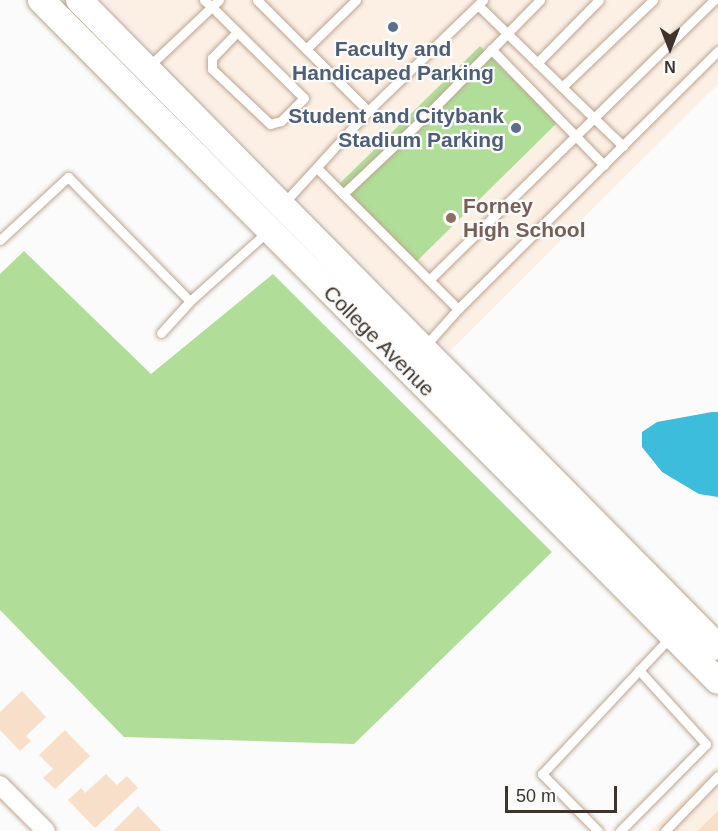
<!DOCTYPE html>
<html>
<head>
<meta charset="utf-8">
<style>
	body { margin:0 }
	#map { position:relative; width:718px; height:831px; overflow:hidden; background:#fbfbfb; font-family:Arial,sans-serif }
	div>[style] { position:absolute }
	.built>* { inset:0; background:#fcf0e5 }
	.green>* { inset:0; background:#b0de98 }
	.water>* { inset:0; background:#3cbddb }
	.building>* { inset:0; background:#f7dfca }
	.roads { filter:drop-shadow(0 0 2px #bca591) drop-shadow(0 0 2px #bca591) }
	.lane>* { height:9px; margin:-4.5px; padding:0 4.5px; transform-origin:4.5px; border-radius:4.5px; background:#fff }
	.street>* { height:18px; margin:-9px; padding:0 9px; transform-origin:9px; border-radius:9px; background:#fff }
	.secondary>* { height:26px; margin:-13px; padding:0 13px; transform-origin:13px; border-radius:13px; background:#fff }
	.dots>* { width:16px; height:16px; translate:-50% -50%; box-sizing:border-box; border:3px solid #fbfbfb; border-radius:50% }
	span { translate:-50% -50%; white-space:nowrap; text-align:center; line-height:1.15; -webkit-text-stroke:4.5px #fbfbfb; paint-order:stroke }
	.service-label { font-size:21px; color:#4e5e75; font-weight:700 }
	.right { translate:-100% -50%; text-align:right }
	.education-label { font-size:21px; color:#785e54; font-weight:700 }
	.left { translate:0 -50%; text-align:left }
	.street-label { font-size:21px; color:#3e342c }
	.north { position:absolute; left:640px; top:18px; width:60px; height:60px; -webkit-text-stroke:4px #fbfbfb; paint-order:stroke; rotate:180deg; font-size:16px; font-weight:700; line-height:24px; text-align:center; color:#3e342c }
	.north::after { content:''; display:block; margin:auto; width:21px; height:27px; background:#3e342c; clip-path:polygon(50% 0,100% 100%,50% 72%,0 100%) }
	.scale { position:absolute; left:505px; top:786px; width:112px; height:27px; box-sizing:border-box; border:3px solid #3e342c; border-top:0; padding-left:8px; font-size:18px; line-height:21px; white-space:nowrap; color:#3e342c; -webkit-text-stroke:4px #fbfbfb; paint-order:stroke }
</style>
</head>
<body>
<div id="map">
	<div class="built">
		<div style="clip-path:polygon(103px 0,718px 0,718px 84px,450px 351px)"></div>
		<div style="clip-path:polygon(718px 765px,718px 831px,650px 831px)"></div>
	</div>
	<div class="green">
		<div style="clip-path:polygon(480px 46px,557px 123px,411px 267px,334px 189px)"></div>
		<div style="clip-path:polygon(24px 251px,151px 374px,273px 274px,552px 552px,354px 744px,124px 737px,0 610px,0 274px)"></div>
	</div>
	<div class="water">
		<div style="clip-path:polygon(712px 412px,718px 412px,718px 497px,699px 494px,662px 472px,642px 447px,642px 432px,657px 422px)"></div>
	</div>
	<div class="building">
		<div style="clip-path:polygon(22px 691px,46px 717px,26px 736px,31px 741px,20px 751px,0 730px,0 712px)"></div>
		<div style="clip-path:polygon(65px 730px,90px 756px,55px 789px,43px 778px,53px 769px,39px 755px)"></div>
		<div style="clip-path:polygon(106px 774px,117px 785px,127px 776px,138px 788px,95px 828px,68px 800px,81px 788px,85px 793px)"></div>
		<div style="clip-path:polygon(138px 806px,162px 831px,113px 831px)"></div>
		<div style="clip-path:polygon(718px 811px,718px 831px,697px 831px)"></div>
	</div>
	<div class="roads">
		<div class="lane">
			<div style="left:204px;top:0;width:11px;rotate:41deg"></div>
			<div style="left:212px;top:7px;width:129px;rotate:44.7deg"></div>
			<div style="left:304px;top:98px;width:33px;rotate:135deg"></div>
			<div style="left:281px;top:121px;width:11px;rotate:165deg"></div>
			<div style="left:270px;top:124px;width:80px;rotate:-136.5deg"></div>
			<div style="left:212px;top:69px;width:11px;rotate:-90deg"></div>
			<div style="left:212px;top:58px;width:36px;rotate:-46deg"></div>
			<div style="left:257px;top:0;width:157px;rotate:45deg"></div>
			<div style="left:478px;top:5px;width:117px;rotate:44.3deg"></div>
			<div style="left:306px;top:49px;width:70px;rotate:-44.4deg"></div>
			<div style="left:491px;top:49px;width:162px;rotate:45.8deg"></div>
			<div style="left:537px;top:63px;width:88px;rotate:-45.5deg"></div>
			<div style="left:147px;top:68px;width:99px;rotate:-43.4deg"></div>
			<div style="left:623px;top:146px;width:85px;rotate:-136deg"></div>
			<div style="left:562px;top:87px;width:126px;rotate:-43.7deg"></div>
			<div style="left:317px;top:168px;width:199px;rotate:45deg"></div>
			<div style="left:458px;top:309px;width:50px;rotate:131.7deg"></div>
			<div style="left:343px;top:194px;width:117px;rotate:-43.3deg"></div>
			<div style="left:428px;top:114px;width:160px;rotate:-45.5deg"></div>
			<div style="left:283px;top:204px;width:126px;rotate:-47.6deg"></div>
			<div style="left:368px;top:111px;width:160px;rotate:-44deg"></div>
			<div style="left:0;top:240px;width:93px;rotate:-42.8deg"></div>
			<div style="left:68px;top:177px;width:174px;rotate:45.5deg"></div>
			<div style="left:190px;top:301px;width:105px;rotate:-41.9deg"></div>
			<div style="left:429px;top:280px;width:400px;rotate:-44.5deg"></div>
			<div style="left:458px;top:309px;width:366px;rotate:-44.8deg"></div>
			<div style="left:161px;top:333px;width:43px;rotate:-47.8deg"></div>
			<div style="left:598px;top:831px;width:80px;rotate:-134.5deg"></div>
			<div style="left:542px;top:774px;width:187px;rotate:-46.9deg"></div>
			<div style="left:620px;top:831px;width:122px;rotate:-45.3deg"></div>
			<div style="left:706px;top:744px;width:100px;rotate:-132.2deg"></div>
			<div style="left:665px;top:831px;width:76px;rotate:-46.1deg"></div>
		</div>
		<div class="street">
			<div style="left:0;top:785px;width:65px;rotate:45deg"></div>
		</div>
		<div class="secondary">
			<div style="left:41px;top:0;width:960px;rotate:45.17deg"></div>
			<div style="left:79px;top:0;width:909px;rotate:45.36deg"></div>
		</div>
	</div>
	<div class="dots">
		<div style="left:393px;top:27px;background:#5c6f8a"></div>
		<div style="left:516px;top:128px;background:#5c6f8a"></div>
		<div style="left:451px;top:218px;background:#8d6e63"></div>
	</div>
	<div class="service-label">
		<span style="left:393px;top:61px">Faculty and<br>Handicaped Parking</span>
		<span class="right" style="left:504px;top:128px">Student and Citybank<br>Stadium Parking</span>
	</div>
	<div class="education-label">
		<span class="left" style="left:463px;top:218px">Forney<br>High School</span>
	</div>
	<div class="street-label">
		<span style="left:379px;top:341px;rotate:45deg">College Avenue</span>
	</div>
	<div class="north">N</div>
	<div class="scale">50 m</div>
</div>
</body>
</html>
